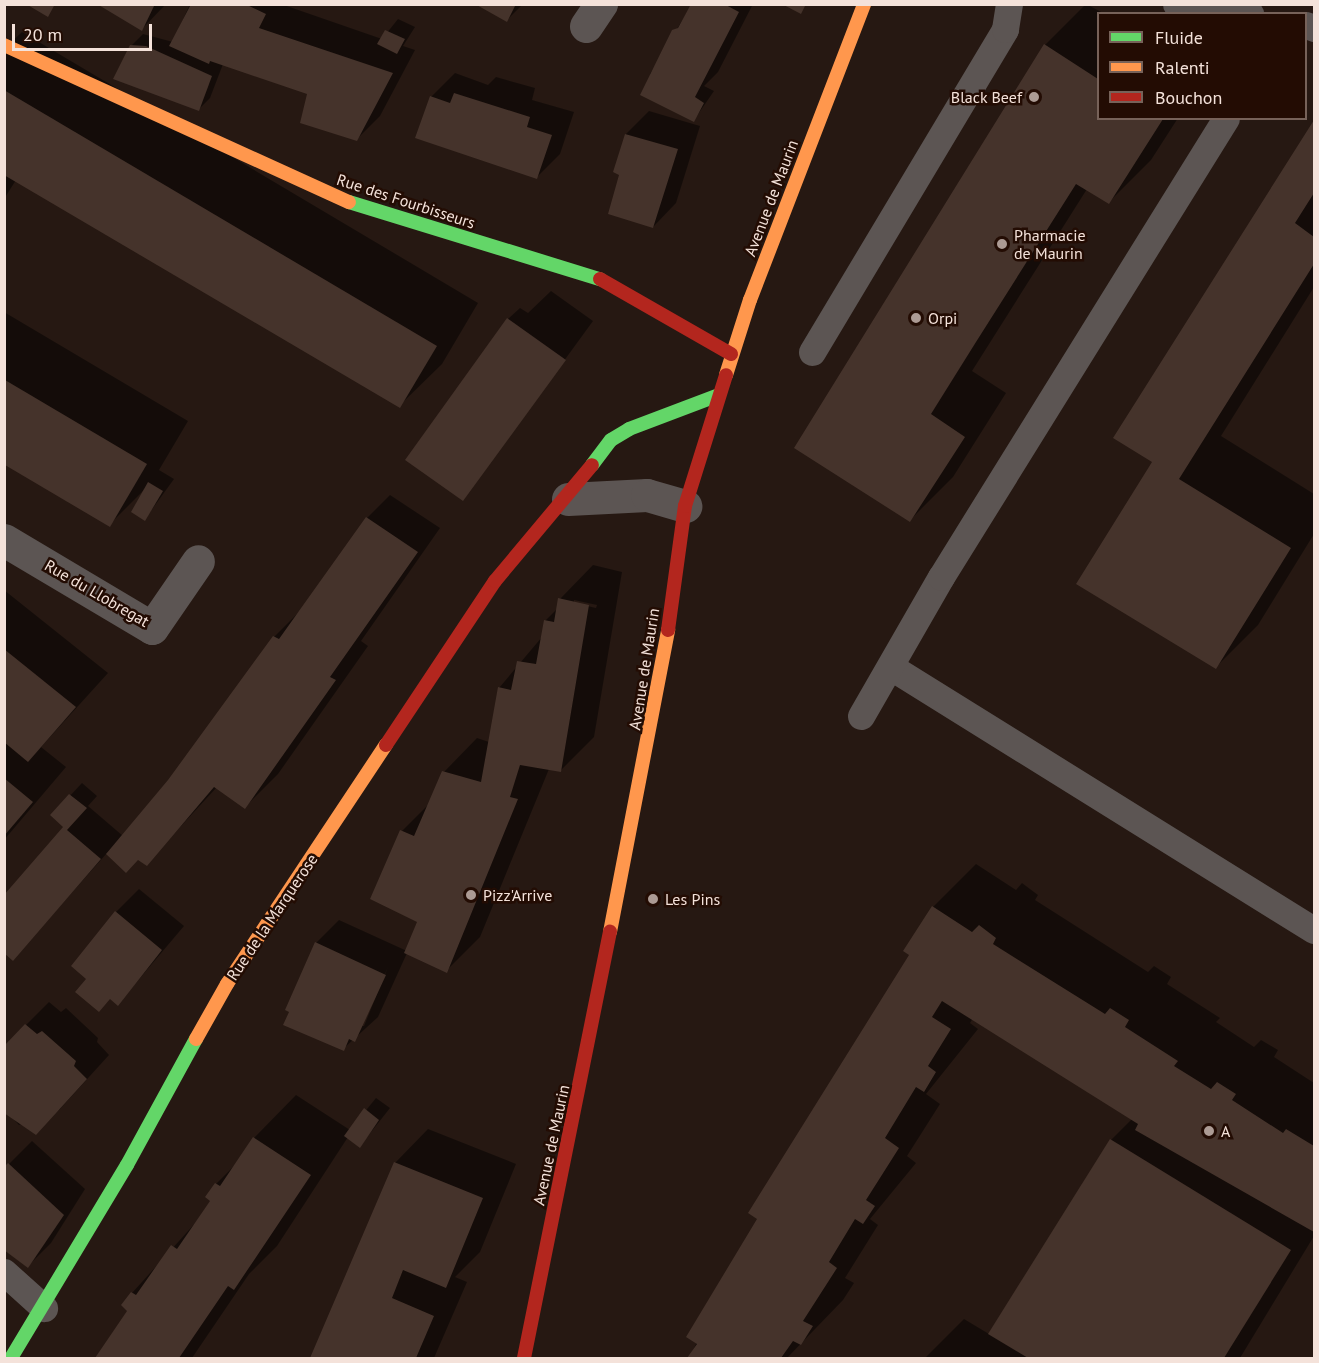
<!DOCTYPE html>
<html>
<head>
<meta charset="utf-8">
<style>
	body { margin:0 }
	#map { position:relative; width:1319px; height:1363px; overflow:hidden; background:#261812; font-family:"PT Sans",sans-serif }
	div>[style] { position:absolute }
	.shadow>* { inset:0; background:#0007 }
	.building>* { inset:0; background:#45332b }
	.lane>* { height:27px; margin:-13.5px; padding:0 13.5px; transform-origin:13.5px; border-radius:13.5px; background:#5c5553 }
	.street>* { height:33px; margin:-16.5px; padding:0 16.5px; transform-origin:16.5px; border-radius:16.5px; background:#5c5553 }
	.fast>* { height:14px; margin:-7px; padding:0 7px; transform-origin:7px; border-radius:7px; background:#63d668 }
	.slow>* { height:14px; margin:-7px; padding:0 7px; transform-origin:7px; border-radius:7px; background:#ff974d }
	.jam>* { height:14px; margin:-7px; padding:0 7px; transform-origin:7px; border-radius:7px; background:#b3261e }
	.dots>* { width:16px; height:16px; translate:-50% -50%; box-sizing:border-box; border:3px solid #230c03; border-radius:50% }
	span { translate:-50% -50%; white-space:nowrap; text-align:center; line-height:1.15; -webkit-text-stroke:5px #230c03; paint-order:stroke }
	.poi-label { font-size:16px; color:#f4e2da }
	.right { translate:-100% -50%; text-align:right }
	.left { translate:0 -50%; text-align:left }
	.street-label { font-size:16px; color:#f4e2da }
	.frame { position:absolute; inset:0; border:6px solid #f4e2da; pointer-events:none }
	.legend { position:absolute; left:1097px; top:12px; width:210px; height:108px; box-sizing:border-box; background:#230c03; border:2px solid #776259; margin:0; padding:8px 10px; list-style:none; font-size:18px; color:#f4e2da }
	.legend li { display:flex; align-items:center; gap:12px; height:30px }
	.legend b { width:30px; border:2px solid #776259 }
	.scale { position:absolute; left:12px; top:24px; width:140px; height:27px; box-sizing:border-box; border:3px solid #f4e2da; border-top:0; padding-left:8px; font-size:18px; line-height:21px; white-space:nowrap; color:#f4e2da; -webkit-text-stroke:4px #230c03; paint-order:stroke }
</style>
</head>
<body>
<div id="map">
	<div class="shadow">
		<div style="clip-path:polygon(100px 4px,166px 4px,142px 29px)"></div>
		<div style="clip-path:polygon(190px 4px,281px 4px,382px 39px,398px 19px,415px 27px,403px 46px,415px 50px,380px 116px,357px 139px,309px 93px,223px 64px,210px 98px,199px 109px,131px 46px,143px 34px,173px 42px)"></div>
		<div style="clip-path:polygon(479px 4px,523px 4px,507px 20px)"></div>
		<div style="clip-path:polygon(692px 4px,753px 4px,718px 72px,704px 86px,714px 91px,694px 120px,650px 74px)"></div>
		<div style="clip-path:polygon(1086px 4px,1105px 14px,1098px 14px,1098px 118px,1178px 118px,1151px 160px,1109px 202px,1087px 189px,972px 371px,1006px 393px,953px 477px,910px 520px,796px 447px,1045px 45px)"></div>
		<div style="clip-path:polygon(22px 32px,478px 303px,442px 364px,399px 406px,16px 180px,4px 199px,4px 49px)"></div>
		<div style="clip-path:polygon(455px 73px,488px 85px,496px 77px,535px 88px,532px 100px,574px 112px,560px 154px,537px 177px,431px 97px)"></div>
		<div style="clip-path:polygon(649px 111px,700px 126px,676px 203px,653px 227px,621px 174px,626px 134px)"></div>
		<div style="clip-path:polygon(1314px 123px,1314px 287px,1221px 436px,1314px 494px,1314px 534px,1258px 625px,1216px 667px,1154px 462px,1115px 438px)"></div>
		<div style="clip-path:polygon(551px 291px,593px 321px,463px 499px,508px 319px,520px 308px,528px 313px)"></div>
		<div style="clip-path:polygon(4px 312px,188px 421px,159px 470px,174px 479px,145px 519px,143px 491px,109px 525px,4px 463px)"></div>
		<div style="clip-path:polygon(390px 495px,440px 528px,361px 641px,368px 646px,278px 774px,245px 807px,217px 787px,146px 864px,138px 858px,107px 853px,13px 959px,66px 827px,52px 815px,82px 783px,97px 796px,88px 806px,123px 836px,170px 781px,274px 637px,303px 608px,367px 518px)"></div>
		<div style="clip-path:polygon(evenodd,593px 565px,622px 572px,594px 737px,560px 771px,549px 769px,480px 937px,446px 971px,407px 953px,378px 1017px,343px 1049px,316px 943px,339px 920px,407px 951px,419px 921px,402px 831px,430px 803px,444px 772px,477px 738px,489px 742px,499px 688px,542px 637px,545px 621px,558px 608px,560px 599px,593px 565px,574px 600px,597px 605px,596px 608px,574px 603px,574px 600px,593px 565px,388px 967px,364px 1026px,361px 1026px,388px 967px)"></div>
		<div style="clip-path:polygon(4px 590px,108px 673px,41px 747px,66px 767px,4px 840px)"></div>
		<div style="clip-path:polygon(976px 864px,1016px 890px,1022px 883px,1038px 895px,1035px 900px,1148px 972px,1154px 966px,1171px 977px,1167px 984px,1220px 1018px,1216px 1022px,1254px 1047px,1261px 1040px,1278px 1050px,1274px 1057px,1314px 1083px,1314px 1236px,1240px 1358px,925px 1358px,964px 1319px,989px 1334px,1111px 1140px,1132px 1119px,973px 1018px,970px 1023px,978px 1029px,926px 1094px,940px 1104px,907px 1156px,916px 1163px,870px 1219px,878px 1225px,845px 1278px,854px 1283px,843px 1300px,787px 1358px,689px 1358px,759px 1219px,911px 955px,905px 950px,933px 907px)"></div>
		<div style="clip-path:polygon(139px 889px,184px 926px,118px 1004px,88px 979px,116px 912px)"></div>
		<div style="clip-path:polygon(49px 1002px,61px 1012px,66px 1008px,98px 1038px,97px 1042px,109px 1055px,59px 1110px,19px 1125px,4px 1109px,26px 1025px)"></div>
		<div style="clip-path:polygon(296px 1095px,350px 1130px,376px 1098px,390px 1108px,360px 1146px,348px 1137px,277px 1246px,249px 1274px,192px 1358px,97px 1358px,129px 1310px,132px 1293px,198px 1220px,212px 1200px,216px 1184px,235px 1165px,254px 1138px)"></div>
		<div style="clip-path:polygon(428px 1129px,516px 1164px,480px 1252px,455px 1277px,467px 1282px,434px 1358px,312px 1358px,395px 1163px)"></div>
		<div style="clip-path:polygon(32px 1141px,85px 1189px,51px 1243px,28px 1266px,9px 1164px)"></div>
	</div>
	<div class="building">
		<div style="clip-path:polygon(26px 4px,55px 4px,48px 17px)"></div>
		<div style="clip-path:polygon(97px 4px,155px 4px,142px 31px)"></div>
		<div style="clip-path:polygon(187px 4px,245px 4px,266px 14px,259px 28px,393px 73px,357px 141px,300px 123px,307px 94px,210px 61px,209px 64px,169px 46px,190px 6px)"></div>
		<div style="clip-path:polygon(475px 4px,516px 4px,507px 22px)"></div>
		<div style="clip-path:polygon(691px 4px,724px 4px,739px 12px,695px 97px,704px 103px,694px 122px,640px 95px,672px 30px,678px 28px)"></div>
		<div style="clip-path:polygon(782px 4px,806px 4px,801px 14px)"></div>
		<div style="clip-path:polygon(385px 30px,405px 39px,397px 54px,377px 44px)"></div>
		<div style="clip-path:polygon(1044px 44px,1098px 79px,1098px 118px,1163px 119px,1109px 204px,1076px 184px,976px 342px,931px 414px,965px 437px,910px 522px,794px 448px)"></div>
		<div style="clip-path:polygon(130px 45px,146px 46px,212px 76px,199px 111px,113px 79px)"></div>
		<div style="clip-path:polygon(4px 90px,437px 346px,400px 408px,4px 175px)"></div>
		<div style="clip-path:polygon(454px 93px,530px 117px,527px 127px,552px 135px,537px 179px,415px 138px,430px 96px,450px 103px)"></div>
		<div style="clip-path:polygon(1314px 120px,1314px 193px,1295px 223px,1314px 237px,1314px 264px,1179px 479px,1291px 548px,1216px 669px,1076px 584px,1152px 462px,1113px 438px)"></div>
		<div style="clip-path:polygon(625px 134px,678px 149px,653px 228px,608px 214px,619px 175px,613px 172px)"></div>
		<div style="clip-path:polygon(507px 318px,566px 360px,463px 501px,405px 460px)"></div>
		<div style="clip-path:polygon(5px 380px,147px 464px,110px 527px,5px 465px)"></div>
		<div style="clip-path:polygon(148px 482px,163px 491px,145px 521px,131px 512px)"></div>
		<div style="clip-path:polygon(366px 517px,418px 552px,330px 677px,336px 680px,245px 809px,214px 787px,147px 866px,138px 860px,126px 873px,106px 854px,168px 780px,273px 636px,279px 639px)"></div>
		<div style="clip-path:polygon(558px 598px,589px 605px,561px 772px,520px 765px,510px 797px,518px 799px,447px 973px,404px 953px,417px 922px,370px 899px,400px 830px,414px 836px,442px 771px,481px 782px,498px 687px,511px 690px,517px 661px,536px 664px,544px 620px,554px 622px)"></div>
		<div style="clip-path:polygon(4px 649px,76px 707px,28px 762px,4px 742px)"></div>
		<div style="clip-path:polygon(4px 778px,33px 802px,4px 836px)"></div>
		<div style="clip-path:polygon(69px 794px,87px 808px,67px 830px,101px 859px,13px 961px,4px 953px,4px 895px,63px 827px,50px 815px)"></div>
		<div style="clip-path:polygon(932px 906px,972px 932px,979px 925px,996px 938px,993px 944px,1105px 1014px,1110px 1008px,1129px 1020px,1125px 1027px,1178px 1061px,1174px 1066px,1211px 1089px,1217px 1082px,1236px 1094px,1232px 1100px,1283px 1133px,1286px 1129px,1314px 1146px,1314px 1232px,1135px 1130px,1138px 1124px,942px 1001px,932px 1017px,951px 1029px,928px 1066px,936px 1072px,924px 1092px,916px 1087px,885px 1138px,899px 1148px,866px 1200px,875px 1206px,863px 1224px,855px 1219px,829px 1262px,837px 1268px,803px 1321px,813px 1326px,801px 1345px,793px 1341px,781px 1358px,687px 1358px,697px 1344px,686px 1337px,757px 1219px,748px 1213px,909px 955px,903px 951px)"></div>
		<div style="clip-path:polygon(115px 911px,162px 950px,118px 1006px,110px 999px,99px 1012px,75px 992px,86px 979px,71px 966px)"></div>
		<div style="clip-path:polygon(315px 942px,386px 975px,355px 1042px,349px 1039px,344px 1051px,283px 1025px,289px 1012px,285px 1010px)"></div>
		<div style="clip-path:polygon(25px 1024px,37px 1034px,42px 1031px,76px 1061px,74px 1066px,87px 1079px,36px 1135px,4px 1113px,4px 1046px)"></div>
		<div style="clip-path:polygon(364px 1108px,379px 1120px,360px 1148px,344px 1136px)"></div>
		<div style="clip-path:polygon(253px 1137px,311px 1175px,234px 1290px,228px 1286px,179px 1358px,95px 1358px,127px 1311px,121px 1305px,131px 1292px,136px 1295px,171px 1245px,177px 1249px,210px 1201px,205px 1197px,215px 1183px,220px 1186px)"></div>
		<div style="clip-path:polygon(1110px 1139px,1291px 1250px,1224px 1358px,1028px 1358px,988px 1334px)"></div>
		<div style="clip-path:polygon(394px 1162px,483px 1198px,446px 1288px,403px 1270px,392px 1298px,434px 1316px,416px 1358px,310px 1358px)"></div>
		<div style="clip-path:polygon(8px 1163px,64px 1215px,28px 1268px,4px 1250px,4px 1167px)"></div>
	</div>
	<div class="lane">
		<div style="left:1176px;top:4px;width:75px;rotate:7.7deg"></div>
		<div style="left:1306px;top:25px;width:9px;rotate:21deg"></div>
		<div style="left:812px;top:352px;width:376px;rotate:-59.1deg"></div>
		<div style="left:1005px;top:29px;width:25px;rotate:-81deg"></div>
		<div style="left:891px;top:667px;width:498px;rotate:31.9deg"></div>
		<div style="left:861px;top:716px;width:160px;rotate:-60.1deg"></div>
		<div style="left:941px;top:577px;width:540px;rotate:-58.16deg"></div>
		<div style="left:4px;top:1272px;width:54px;rotate:42deg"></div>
	</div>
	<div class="street">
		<div style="left:586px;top:26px;width:27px;rotate:-56deg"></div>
		<div style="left:568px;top:499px;width:79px;rotate:-2.9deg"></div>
		<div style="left:647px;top:495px;width:40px;rotate:16deg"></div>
		<div style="left:4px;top:540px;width:172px;rotate:30.7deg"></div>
		<div style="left:152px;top:628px;width:81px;rotate:-55.5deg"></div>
	</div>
	<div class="fast">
		<div style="left:349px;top:202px;width:263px;rotate:17.1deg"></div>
		<div style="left:592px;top:465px;width:31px;rotate:-53deg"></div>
		<div style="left:611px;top:440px;width:21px;rotate:-31deg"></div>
		<div style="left:629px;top:429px;width:96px;rotate:-20.7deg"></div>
		<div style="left:11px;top:1358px;width:225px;rotate:-59deg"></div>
		<div style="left:127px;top:1165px;width:144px;rotate:-61.3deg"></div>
	</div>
	<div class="slow">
		<div style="left:4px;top:45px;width:379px;rotate:24.5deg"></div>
		<div style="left:726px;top:375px;width:79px;rotate:-72.3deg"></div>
		<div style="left:750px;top:300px;width:317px;rotate:-68.9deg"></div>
		<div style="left:610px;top:932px;width:308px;rotate:-79.1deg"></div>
		<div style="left:196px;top:1039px;width:63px;rotate:-60.6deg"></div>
		<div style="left:227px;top:984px;width:287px;rotate:-56.4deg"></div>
	</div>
	<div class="jam">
		<div style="left:600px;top:279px;width:151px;rotate:29.8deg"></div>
		<div style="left:668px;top:630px;width:125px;rotate:-82.2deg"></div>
		<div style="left:685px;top:506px;width:137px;rotate:-72.6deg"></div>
		<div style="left:386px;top:745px;width:197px;rotate:-56.4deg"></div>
		<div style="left:495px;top:581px;width:151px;rotate:-50.1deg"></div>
		<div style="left:524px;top:1358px;width:435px;rotate:-78.6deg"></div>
	</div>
	<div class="dots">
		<div style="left:1034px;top:97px;background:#ac9b94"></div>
		<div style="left:1002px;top:244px;background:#ac9b94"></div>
		<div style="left:916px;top:318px;background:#ac9b94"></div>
		<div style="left:471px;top:895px;background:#ac9b94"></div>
		<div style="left:653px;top:899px;background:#ac9b94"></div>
		<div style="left:1209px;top:1131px;background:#ac9b94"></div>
	</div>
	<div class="poi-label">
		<span class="right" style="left:1022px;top:97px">Black Beef</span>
		<span class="left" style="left:1014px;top:244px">Pharmacie<br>de Maurin</span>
		<span class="left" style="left:928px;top:318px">Orpi</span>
		<span class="left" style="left:483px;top:895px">Pizz'Arrive</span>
		<span class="left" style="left:665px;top:899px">Les Pins</span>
		<span class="left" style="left:1221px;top:1131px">A</span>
	</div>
	<div class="street-label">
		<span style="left:771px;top:198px;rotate:-69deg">Avenue de Maurin</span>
		<span style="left:406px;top:201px;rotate:18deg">Rue des Fourbisseurs</span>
		<span style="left:97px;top:593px;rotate:30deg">Rue du Llobregat</span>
		<span style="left:644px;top:669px;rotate:-81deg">Avenue de Maurin</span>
		<span style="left:272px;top:917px;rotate:-56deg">Rue de la Marquerose</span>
		<span style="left:551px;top:1145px;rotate:-78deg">Avenue de Maurin</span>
	</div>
	<div class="frame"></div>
	<ul class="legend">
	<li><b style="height:8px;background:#63d668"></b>Fluide</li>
	<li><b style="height:8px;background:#ff974d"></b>Ralenti</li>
	<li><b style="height:8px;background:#b3261e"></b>Bouchon</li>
	</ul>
	<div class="scale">20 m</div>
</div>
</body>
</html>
